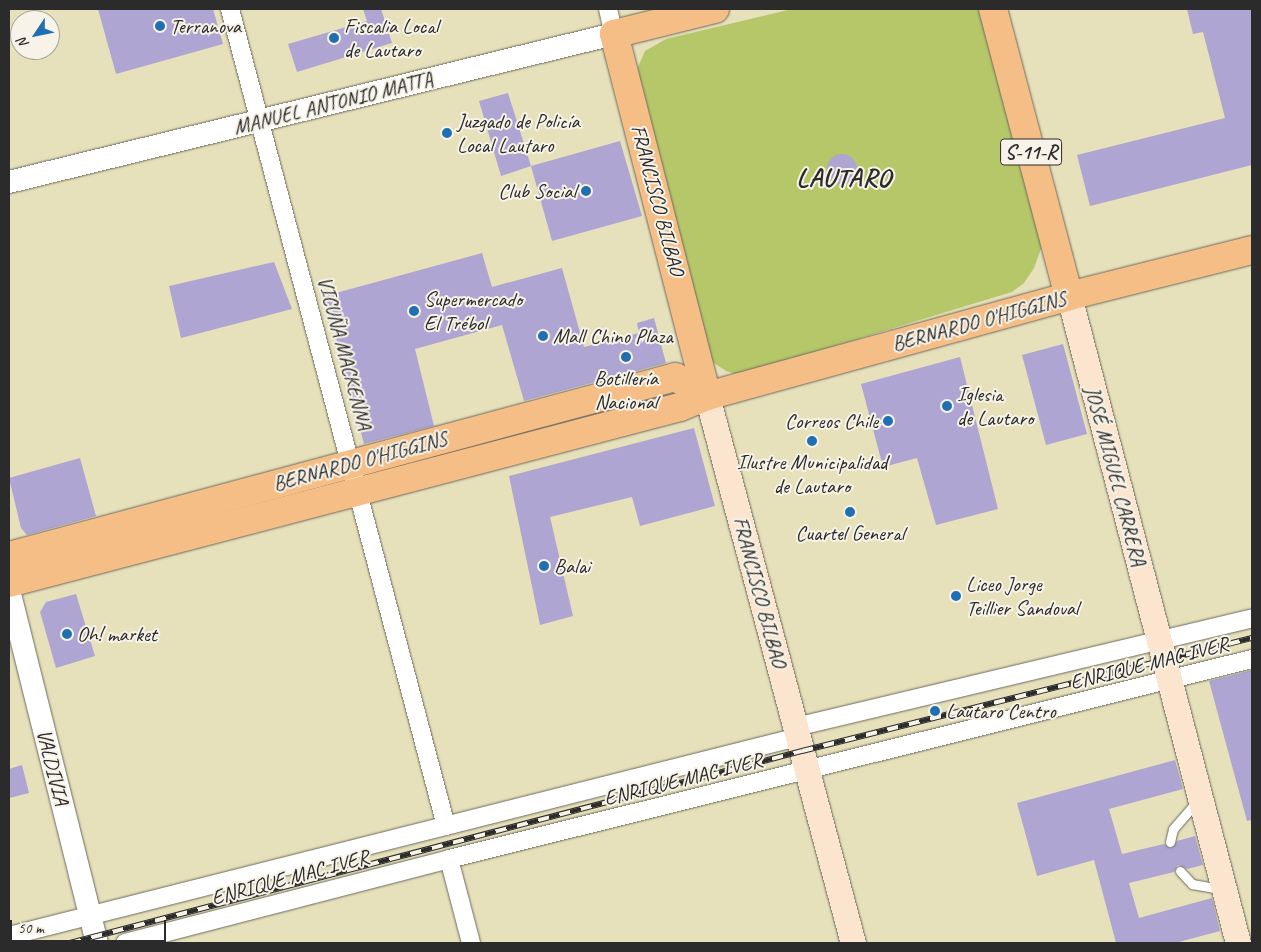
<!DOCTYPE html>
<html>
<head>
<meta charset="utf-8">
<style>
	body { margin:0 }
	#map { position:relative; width:1261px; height:952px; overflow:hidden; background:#e6e0bb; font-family:Caveat,sans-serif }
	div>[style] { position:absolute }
	.green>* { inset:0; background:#b6c76a }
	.building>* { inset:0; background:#afa5d2 }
	.round { border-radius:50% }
	.roads { filter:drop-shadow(0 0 1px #6c6a5d) drop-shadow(0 0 1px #6c6a5d) }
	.service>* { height:9px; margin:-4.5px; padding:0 4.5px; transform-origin:4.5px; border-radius:4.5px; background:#fff }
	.minor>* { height:18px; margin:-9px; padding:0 9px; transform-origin:9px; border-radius:9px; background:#fff }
	.tertiary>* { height:22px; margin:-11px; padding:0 11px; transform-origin:11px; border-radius:11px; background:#fff }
	.secondary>* { height:25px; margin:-12.5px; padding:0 12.5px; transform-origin:12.5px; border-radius:12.5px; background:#fbe5cf }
	.primary>* { height:28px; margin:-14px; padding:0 14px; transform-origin:14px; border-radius:14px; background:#f6be87 }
	.rail>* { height:5.5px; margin-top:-2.75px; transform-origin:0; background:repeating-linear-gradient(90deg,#f7f3e8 0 11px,#2b2b2b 0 22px); box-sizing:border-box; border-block:1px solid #2b2b2b }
	.dots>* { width:14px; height:14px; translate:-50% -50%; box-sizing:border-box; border:2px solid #f7f3e8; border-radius:50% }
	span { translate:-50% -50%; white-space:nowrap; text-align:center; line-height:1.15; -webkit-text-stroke:4px #f7f3e8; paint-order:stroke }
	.shield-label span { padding:1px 4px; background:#f7f3e8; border:1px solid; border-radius:4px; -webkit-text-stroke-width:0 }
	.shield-label { font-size:20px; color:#2b2b2b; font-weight:700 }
	.poi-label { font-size:21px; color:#2b2b2b }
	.left { translate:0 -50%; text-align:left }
	.right { translate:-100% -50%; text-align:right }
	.street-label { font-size:21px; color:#2b2b2b }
	.district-label { font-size:26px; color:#2b2b2b; font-weight:700; letter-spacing:1px }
	.frame { position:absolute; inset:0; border:10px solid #2b2b2b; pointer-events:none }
	.north { position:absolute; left:10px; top:10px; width:50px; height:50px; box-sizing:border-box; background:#f7f3e8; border:1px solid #a5a39c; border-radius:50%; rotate:236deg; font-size:14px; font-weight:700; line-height:20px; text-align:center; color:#2b2b2b }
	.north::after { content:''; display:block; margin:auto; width:18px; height:22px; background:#1f6fb2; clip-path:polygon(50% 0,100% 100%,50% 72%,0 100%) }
	.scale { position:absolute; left:10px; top:920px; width:156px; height:22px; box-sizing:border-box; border:2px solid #2b2b2b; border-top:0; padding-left:6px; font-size:15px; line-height:18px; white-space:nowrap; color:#2b2b2b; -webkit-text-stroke:4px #f7f3e8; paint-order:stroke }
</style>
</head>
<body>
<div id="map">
	<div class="green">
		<div style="clip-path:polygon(792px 9px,984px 9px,1042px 246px,1034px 268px,1024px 283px,1012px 292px,739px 375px,726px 371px,711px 361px,638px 85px,638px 67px,645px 51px,666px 39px)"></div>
	</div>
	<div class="building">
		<div style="clip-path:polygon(98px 9px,213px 9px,223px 44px,116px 74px)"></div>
		<div style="clip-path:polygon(363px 9px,381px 9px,392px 43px,297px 72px,288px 44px,367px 21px)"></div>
		<div style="clip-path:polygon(1187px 9px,1252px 9px,1252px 165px,1090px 206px,1077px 155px,1225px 118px,1203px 32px,1193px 34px)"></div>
		<div style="clip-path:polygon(508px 93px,531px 166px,501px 176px,479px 101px)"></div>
		<div style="clip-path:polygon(620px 141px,642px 216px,552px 241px,531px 166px)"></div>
		<div class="round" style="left:827px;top:154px;width:30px;height:30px"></div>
		<div style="clip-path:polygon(482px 253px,492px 287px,562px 268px,584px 347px,639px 333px,637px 323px,654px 318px,666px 363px,524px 401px,502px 325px,415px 349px,434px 426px,364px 444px,325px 296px)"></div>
		<div style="clip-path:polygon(274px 262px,292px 309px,181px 338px,169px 286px)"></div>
		<div style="clip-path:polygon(1063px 344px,1087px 434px,1046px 445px,1022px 355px)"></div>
		<div style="clip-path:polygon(960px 357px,998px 509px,936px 525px,917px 458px,883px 467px,861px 384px)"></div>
		<div style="clip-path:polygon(694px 428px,715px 506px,640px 526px,632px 497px,550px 517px,573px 616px,540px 625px,509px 476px)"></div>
		<div style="clip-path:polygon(80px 458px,96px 516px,27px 535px,21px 528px,9px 478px)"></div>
		<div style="clip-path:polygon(76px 594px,95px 656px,56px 668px,40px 612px,46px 602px)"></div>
		<div style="clip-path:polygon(1252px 670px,1252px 820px,1247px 821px,1209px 681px)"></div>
		<div style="clip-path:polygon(1175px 760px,1183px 789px,1109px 809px,1122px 854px,1164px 844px,1171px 848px,1177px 841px,1195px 836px,1203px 865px,1187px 869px,1178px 865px,1174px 872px,1129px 883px,1139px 918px,1212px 898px,1220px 931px,1175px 943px,1116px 943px,1094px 860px,1037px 876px,1017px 803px)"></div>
		<div style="clip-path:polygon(22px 765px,29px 793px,9px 798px,9px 769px)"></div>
	</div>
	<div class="roads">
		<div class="service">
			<div style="left:1170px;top:842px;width:13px;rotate:-77deg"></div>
			<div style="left:1173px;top:829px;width:38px;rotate:-49deg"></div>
			<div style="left:1180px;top:871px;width:18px;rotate:47deg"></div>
			<div style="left:1192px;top:884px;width:29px;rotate:10deg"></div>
		</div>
		<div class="minor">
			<div style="left:230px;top:9px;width:845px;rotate:75.19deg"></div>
			<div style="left:608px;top:9px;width:26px;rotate:77deg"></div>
			<div style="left:796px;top:727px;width:469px;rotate:-13.4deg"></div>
			<div style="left:449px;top:859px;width:87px;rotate:75.3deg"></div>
			<div style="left:9px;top:936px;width:814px;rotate:-14.16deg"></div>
			<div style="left:125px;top:943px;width:335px;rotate:-14.5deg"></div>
			<div style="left:449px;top:859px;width:828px;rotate:-13.99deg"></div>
		</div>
		<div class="tertiary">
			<div style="left:9px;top:182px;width:623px;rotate:-13.75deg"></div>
			<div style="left:9px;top:590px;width:364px;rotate:76deg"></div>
		</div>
		<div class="secondary">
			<div style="left:1069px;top:296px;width:669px;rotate:75.36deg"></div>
			<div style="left:707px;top:396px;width:566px;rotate:75.06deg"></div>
		</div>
		<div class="primary">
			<div style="left:993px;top:9px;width:297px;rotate:75.2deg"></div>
			<div style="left:707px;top:396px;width:374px;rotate:-104.4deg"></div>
			<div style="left:614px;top:34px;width:104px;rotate:-13.9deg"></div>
			<div style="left:9px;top:556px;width:690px;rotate:-15.04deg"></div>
			<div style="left:675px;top:377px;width:37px;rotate:31deg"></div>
			<div style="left:9px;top:583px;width:694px;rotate:-14.7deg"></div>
			<div style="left:680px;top:407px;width:29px;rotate:-22deg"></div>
			<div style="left:707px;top:396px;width:376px;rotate:-15.4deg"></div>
			<div style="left:1069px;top:296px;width:189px;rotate:-14.1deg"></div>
		</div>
	</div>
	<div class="rail">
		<div style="left:70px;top:943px;width:757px;rotate:-14.7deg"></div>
		<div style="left:802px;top:751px;width:464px;rotate:-14.1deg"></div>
	</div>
	<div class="dots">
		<div style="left:160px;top:26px;background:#1f6fb2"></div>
		<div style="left:334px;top:38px;background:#1f6fb2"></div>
		<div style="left:447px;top:133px;background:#1f6fb2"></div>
		<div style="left:586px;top:191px;background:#1f6fb2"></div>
		<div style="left:414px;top:311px;background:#1f6fb2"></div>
		<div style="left:543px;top:336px;background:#1f6fb2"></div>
		<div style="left:626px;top:357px;background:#1f6fb2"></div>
		<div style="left:947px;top:406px;background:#1f6fb2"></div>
		<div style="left:888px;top:421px;background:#1f6fb2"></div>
		<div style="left:812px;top:441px;background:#1f6fb2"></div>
		<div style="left:850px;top:512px;background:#1f6fb2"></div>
		<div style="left:544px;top:566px;background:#1f6fb2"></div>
		<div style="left:956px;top:596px;background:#1f6fb2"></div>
		<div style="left:67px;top:634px;background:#1f6fb2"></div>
		<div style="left:935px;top:711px;background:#1f6fb2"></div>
	</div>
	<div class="shield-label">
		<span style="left:1031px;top:152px">S-11-R</span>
	</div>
	<div class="poi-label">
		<span class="left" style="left:170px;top:26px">Terranova</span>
		<span class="left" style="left:344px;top:38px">Fiscalia Local<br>de Lautaro</span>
		<span class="left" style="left:457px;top:133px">Juzgado de Policía<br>Local Lautaro</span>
		<span class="right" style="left:576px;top:191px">Club Social</span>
		<span class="left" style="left:424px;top:311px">Supermercado<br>El Trébol</span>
		<span class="left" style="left:553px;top:336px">Mall Chino Plaza</span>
		<span style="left:626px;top:390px">Botillería<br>Nacional</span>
		<span class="left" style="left:957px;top:406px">Iglesia<br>de Lautaro</span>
		<span class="right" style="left:878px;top:421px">Correos Chile</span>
		<span style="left:812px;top:474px">Ilustre Municipalidad<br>de Lautaro</span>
		<span style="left:850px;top:533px">Cuartel General</span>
		<span class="left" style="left:554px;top:566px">Balai</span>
		<span class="left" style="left:966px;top:596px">Liceo Jorge<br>Teillier Sandoval</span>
		<span class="left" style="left:77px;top:634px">Oh! market</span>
		<span class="left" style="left:946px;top:711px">Lautaro Centro</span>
	</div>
	<div class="street-label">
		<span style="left:333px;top:103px;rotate:-14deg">MANUEL ANTONIO MATTA</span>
		<span style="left:658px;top:200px;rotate:75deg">FRANCISCO BILBAO</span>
		<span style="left:979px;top:321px;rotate:-15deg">BERNARDO O'HIGGINS</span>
		<span style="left:345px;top:353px;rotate:75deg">VICUÑA MACKENNA</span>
		<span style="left:360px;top:461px;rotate:-15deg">BERNARDO O'HIGGINS</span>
		<span style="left:1116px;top:476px;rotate:75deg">JOSÉ MIGUEL CARRERA</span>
		<span style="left:760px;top:592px;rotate:75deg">FRANCISCO BILBAO</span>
		<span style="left:1149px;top:663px;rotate:-14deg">ENRIQUE MAC IVER</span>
		<span style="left:53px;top:767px;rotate:76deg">VALDIVIA</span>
		<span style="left:683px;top:779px;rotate:-14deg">ENRIQUE MAC IVER</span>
		<span style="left:290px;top:877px;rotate:-15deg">ENRIQUE MAC IVER</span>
	</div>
	<div class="district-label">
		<span style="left:844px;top:178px">LAUTARO</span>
	</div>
	<div class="frame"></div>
	<div class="north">N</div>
	<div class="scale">50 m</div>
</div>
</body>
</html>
